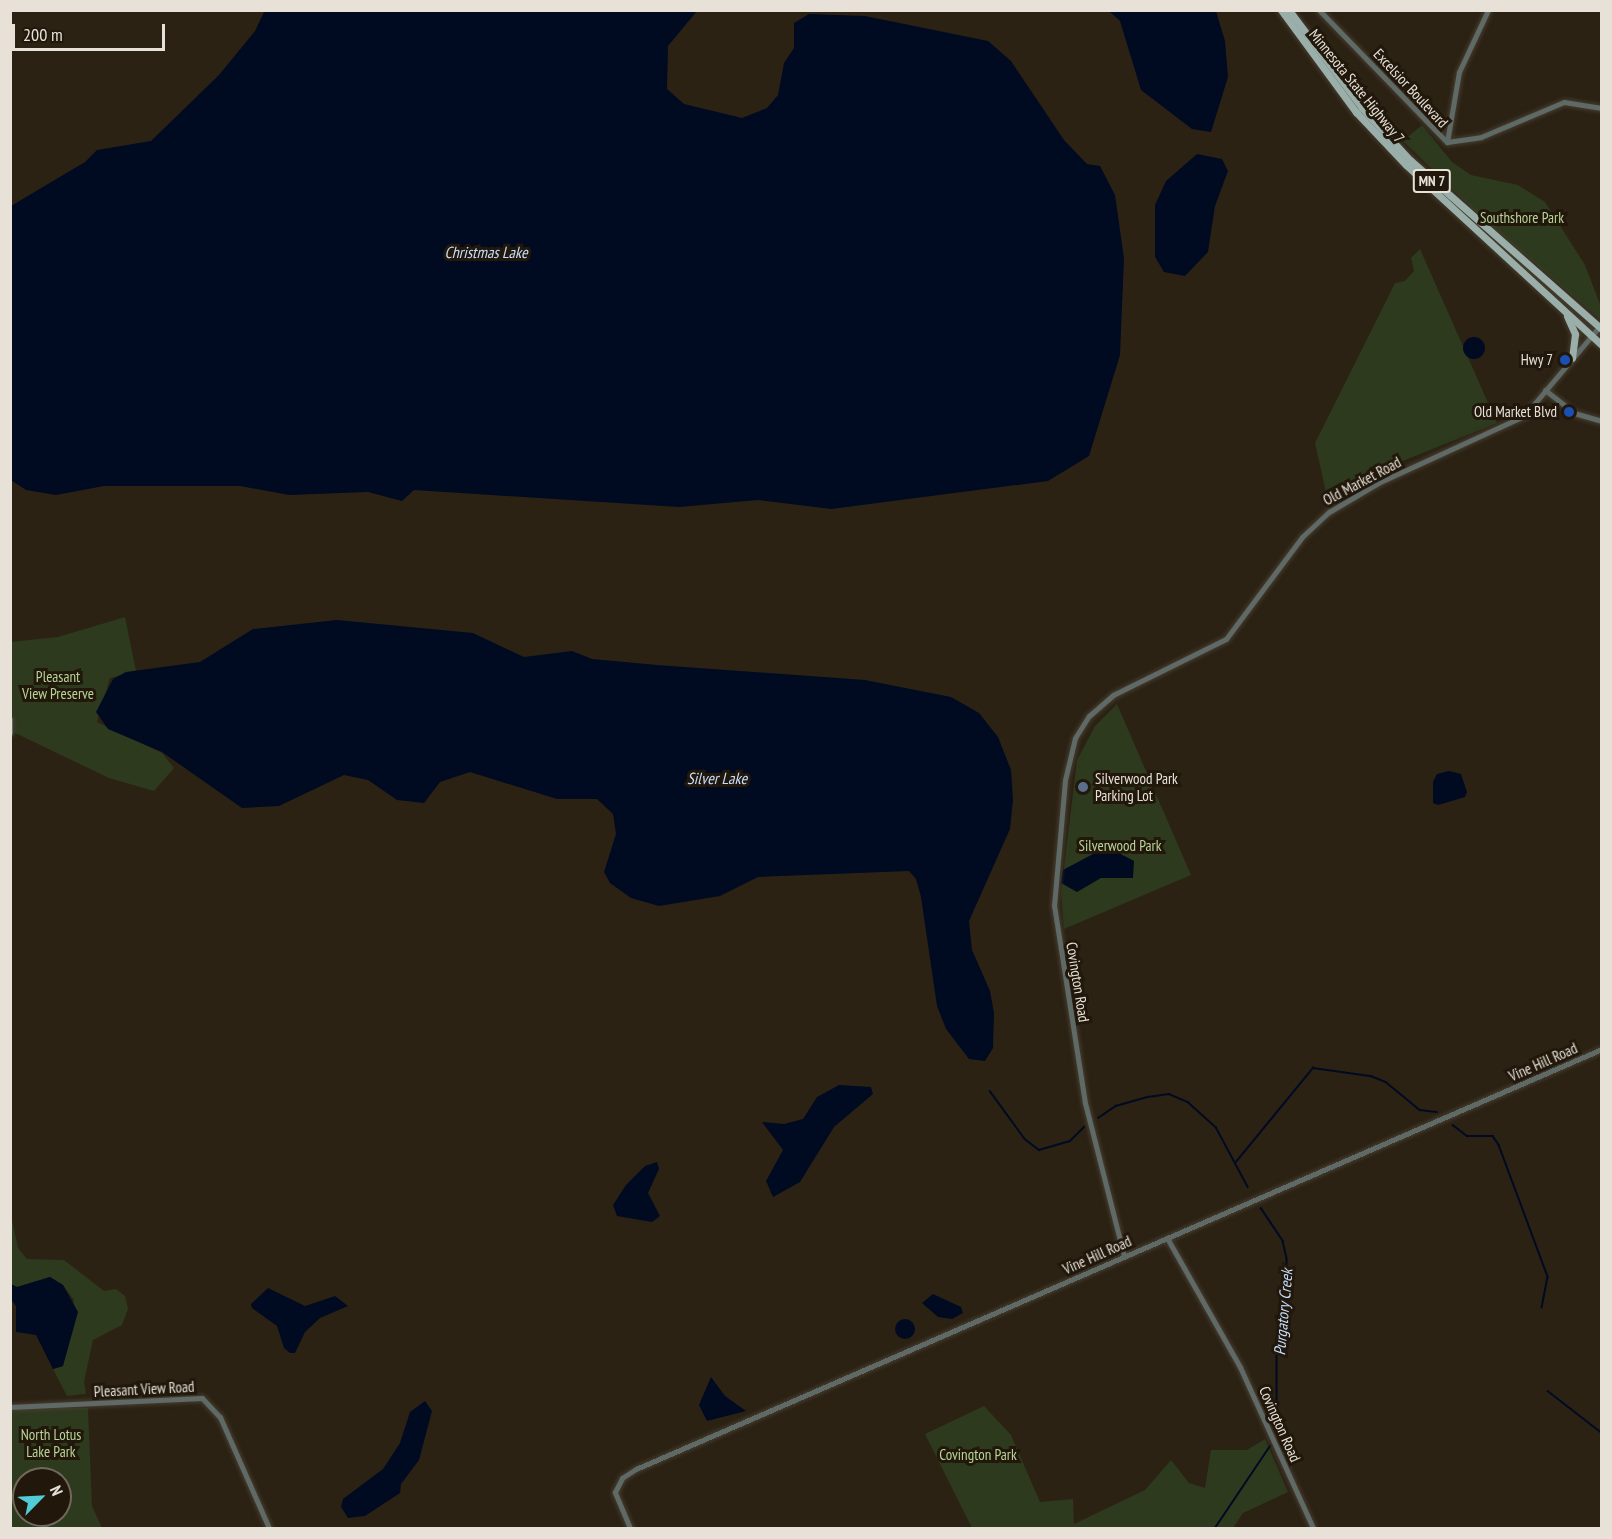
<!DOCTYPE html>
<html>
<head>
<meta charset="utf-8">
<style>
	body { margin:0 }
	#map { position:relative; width:1612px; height:1539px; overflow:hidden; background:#2b2214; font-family:"PT Sans Narrow",sans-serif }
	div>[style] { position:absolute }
	.green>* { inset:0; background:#2d3a1e }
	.water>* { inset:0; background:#000a21 }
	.round { border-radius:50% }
	.stream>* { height:1.5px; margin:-0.75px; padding:0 0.75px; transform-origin:0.75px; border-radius:0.75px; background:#000a21 }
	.roads { filter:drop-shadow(0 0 2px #453d2f) drop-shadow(0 0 2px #453d2f) }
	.minor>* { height:5px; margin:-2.5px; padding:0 2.5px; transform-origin:2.5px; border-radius:2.5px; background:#5f6966 }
	.major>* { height:7px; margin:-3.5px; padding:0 3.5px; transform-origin:3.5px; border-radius:3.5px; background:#9bafaa }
	.dots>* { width:16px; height:16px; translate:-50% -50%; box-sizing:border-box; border:3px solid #21180b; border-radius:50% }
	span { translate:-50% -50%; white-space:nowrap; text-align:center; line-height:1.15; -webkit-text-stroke:6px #21180b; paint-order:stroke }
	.shield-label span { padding:2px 4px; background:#21180b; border:2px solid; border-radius:4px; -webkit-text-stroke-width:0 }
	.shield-label { font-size:14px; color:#e7e1d8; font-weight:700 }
	.street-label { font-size:15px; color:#e7e1d8 }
	.park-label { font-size:15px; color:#b7d499 }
	.poi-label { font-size:15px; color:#e7e1d8 }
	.right { translate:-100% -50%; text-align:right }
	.left { translate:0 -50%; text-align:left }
	.water-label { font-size:16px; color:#c6defe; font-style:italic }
	.frame { position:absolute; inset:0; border:12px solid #e7e1d8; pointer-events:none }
	.north { position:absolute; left:12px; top:1467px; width:60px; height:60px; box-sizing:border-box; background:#21180b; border:2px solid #70685d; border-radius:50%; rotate:66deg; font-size:16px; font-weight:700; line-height:24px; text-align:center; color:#e7e1d8 }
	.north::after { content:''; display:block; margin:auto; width:21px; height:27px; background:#51ccd4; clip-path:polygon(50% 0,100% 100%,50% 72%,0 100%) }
	.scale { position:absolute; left:12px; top:24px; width:153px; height:27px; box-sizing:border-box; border:3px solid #e7e1d8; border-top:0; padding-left:8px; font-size:18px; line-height:21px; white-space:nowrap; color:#e7e1d8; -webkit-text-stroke:4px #21180b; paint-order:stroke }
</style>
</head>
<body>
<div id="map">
	<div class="green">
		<div style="clip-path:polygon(1422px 125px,1452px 162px,1471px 175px,1518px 185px,1545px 202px,1585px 265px,1601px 307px,1601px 320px,1483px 219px,1403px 141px)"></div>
		<div style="clip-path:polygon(1420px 249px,1497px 423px,1326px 492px,1315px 443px,1395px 283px,1405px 281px,1414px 271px,1411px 258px)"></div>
		<div style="clip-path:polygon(125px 617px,136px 671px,110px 678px,97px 722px,162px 753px,174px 768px,154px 791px,109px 778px,11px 731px,10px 642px,58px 637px)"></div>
		<div style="clip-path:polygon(1117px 704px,1191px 875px,1064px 929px,1061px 893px,1077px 760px,1095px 726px)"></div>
		<div style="clip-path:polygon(11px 1215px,18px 1248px,27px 1259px,64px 1260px,104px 1291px,116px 1289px,125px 1296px,128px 1309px,122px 1325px,93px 1340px,84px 1382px,86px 1394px,67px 1396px,53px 1369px,63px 1366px,74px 1300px,63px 1285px,50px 1277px,17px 1287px,11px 1284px)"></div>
		<div style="clip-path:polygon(984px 1406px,1011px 1435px,1040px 1502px,1073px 1499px,1074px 1524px,1145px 1490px,1171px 1460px,1189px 1483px,1205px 1488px,1211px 1450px,1247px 1450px,1265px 1439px,1288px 1492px,1243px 1513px,1233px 1528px,972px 1528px,925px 1434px)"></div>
		<div style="clip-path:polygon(evenodd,10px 1408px,88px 1408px,92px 1506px,102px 1528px,11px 1528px,10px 1408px,24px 1479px,60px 1479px,60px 1515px,24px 1515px,24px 1479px)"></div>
	</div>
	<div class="water">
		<div style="clip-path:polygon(265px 10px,697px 11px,668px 46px,667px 89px,684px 104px,742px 118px,767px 108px,778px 95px,784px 63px,794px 48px,794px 23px,809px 14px,865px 16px,988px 41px,1011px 61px,1064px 140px,1087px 164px,1100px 166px,1115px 195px,1124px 258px,1120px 355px,1089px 456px,1048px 481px,831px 509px,758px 500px,679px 507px,414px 490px,402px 501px,368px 492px,289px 495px,240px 486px,104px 486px,56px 495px,26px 490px,11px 480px,11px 206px,85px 162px,97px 150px,151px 141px,219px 75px,255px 31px)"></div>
		<div style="clip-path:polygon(1109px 11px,1216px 11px,1225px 41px,1228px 77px,1211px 132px,1192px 129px,1141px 90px,1120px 21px)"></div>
		<div style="clip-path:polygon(1197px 154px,1222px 159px,1228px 171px,1215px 206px,1208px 252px,1185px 276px,1164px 272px,1155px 257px,1155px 205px,1166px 181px)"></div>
		<div class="round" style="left:1463px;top:337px;width:22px;height:22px"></div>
		<div style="clip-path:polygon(337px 620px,473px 633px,524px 657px,572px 651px,592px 659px,657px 665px,865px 680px,951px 697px,979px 713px,998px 737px,1011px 770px,1013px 800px,1010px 829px,969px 921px,972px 950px,990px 991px,994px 1013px,993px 1048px,985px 1061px,969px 1059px,946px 1029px,937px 1006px,921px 897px,916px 879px,909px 871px,758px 877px,720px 896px,659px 906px,631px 898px,610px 883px,604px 872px,616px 834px,613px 814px,597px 799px,557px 799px,470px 772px,440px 782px,424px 803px,397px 800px,368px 780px,344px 775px,279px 806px,242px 808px,162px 752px,108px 729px,96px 712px,113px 679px,126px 672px,200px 662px,253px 629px)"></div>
		<div style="clip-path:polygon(1449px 771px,1461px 774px,1467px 792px,1465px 797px,1438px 805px,1433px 803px,1433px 782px,1437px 774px)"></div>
		<div style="clip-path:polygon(1115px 851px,1134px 861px,1133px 878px,1101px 878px,1077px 892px,1061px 883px,1063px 870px,1093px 854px)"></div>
		<div style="clip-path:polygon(839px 1085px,871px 1087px,873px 1094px,834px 1127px,800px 1182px,773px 1197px,766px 1181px,783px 1150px,762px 1122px,784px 1124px,803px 1119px,817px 1097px)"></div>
		<div style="clip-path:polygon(657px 1162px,659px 1169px,648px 1193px,660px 1216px,652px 1222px,617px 1216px,613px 1205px,626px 1185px,645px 1166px)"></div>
		<div style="clip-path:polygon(50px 1277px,63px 1285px,78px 1312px,63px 1366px,53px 1369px,36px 1335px,16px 1332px,16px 1306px,10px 1298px,11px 1284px,17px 1287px)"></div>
		<div style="clip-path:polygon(268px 1288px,305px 1306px,335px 1296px,348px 1306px,320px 1318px,305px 1332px,295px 1353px,290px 1353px,284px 1348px,277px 1326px,252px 1308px,251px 1304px)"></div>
		<div style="clip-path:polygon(933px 1294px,961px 1307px,963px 1313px,952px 1319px,938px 1317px,922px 1303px)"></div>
		<div class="round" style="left:895px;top:1319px;width:20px;height:20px"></div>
		<div style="clip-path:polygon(711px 1377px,725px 1396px,746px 1411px,707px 1421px,699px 1405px)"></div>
		<div style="clip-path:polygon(425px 1401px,432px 1411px,419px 1460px,401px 1484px,400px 1493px,365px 1516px,348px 1518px,341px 1507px,343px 1499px,383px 1469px,400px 1443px,410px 1412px)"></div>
	</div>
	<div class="stream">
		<div style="left:990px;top:1091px;width:59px;rotate:53.9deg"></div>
		<div style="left:1025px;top:1139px;width:18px;rotate:38deg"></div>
		<div style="left:1039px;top:1150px;width:32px;rotate:-16deg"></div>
		<div style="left:1070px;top:1141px;width:20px;rotate:-45deg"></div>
		<div style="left:1098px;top:1118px;width:22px;rotate:-34deg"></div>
		<div style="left:1116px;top:1106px;width:33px;rotate:-16deg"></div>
		<div style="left:1148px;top:1097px;width:21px;rotate:-8deg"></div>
		<div style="left:1169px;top:1094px;width:21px;rotate:23deg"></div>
		<div style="left:1188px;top:1102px;width:38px;rotate:42deg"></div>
		<div style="left:1216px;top:1127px;width:68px;rotate:61.9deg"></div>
		<div style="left:1453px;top:1125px;width:18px;rotate:38deg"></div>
		<div style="left:1467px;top:1136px;width:26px"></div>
		<div style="left:1493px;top:1136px;width:11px;rotate:56deg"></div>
		<div style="left:1499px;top:1145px;width:141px;rotate:69.6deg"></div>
		<div style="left:1548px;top:1277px;width:31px;rotate:101deg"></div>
		<div style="left:1236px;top:1162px;width:122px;rotate:-50.7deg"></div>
		<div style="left:1313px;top:1068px;width:59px;rotate:7.9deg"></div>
		<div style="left:1371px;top:1076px;width:16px;rotate:22deg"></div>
		<div style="left:1386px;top:1082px;width:44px;rotate:39.5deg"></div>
		<div style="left:1420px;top:1110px;width:17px;rotate:7deg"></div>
		<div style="left:1261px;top:1208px;width:40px;rotate:56deg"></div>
		<div style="left:1283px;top:1241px;width:17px;rotate:77deg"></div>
		<div style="left:1287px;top:1258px;width:40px;rotate:90deg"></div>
		<div style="left:1287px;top:1298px;width:49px;rotate:101.8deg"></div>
		<div style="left:1277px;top:1346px;width:77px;rotate:90deg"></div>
		<div style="left:1548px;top:1391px;width:68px;rotate:37.9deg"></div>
		<div style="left:1215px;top:1528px;width:99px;rotate:-56.1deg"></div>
	</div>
	<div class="roads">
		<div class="minor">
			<div style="left:1319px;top:10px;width:184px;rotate:45.9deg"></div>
			<div style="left:1447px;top:142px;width:34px;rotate:-8deg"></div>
			<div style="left:1481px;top:137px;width:90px;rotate:-22.9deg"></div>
			<div style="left:1564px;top:102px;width:38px;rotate:9deg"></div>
			<div style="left:1447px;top:142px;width:71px;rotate:-80.3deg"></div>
			<div style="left:1459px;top:72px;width:68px;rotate:-64.9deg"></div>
			<div style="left:1545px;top:390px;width:37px;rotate:38deg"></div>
			<div style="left:1574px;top:413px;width:29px;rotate:16deg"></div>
			<div style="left:10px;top:719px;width:14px;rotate:90deg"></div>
			<div style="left:1167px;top:1238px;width:148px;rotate:60.5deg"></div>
			<div style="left:1240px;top:1367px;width:177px;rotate:65.6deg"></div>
			<div style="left:1124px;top:1256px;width:158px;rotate:-104.3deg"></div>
			<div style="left:1085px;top:1103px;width:199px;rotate:-98.9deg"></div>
			<div style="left:1054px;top:906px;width:126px;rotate:-85deg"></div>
			<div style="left:1065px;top:780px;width:43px;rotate:-76.6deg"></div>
			<div style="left:1075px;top:738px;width:26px;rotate:-58deg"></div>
			<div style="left:1089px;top:716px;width:32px;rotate:-41deg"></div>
			<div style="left:1113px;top:695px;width:126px;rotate:-26.4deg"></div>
			<div style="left:1226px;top:639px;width:127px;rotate:-53.3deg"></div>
			<div style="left:1302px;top:537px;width:37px;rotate:-43deg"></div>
			<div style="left:1329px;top:512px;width:57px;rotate:-30.6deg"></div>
			<div style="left:1378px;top:483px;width:161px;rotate:-24.7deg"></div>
			<div style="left:1524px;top:416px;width:116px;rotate:-49.9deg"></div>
			<div style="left:10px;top:1407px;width:192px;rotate:-2.7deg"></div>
			<div style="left:202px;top:1398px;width:26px;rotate:47deg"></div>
			<div style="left:220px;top:1417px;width:121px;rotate:66.2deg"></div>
			<div style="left:630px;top:1528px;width:39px;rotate:-113deg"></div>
			<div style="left:615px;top:1492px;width:16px;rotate:-63deg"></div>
			<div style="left:622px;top:1478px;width:17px;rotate:-33deg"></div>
			<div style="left:636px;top:1469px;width:1053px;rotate:-23.5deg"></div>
		</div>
		<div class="major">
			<div style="left:1281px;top:10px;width:127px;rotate:53.7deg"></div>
			<div style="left:1356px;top:112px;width:73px;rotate:46.7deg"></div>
			<div style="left:1406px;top:165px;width:266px;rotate:42.6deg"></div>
			<div style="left:1289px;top:10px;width:122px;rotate:53.3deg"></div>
			<div style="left:1362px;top:108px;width:71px;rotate:47.3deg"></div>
			<div style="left:1410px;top:160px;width:256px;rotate:41.4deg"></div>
			<div style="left:1567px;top:316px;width:20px;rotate:66deg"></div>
			<div style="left:1575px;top:334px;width:24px;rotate:97deg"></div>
		</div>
	</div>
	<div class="dots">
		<div style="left:1565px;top:360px;background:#1a4fb4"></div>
		<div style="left:1569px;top:412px;background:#1a4fb4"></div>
		<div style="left:1083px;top:787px;background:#5c6f8a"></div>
	</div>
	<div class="shield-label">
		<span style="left:1432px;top:181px">MN 7</span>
	</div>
	<div class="street-label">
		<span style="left:1357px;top:86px;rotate:51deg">Minnesota State Highway 7</span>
		<span style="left:1411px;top:88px;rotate:47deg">Excelsior Boulevard</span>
		<span style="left:1362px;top:481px;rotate:-28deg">Old Market Road</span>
		<span style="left:1078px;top:982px;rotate:81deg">Covington Road</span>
		<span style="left:1543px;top:1062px;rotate:-24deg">Vine Hill Road</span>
		<span style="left:1097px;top:1255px;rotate:-24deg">Vine Hill Road</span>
		<span style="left:144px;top:1389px;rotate:-3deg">Pleasant View Road</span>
		<span style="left:1280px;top:1424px;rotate:66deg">Covington Road</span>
	</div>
	<div class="park-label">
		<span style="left:1522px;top:218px">Southshore Park</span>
		<span style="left:58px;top:685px">Pleasant<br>View Preserve</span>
		<span style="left:1120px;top:846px">Silverwood Park</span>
		<span style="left:51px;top:1443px">North Lotus<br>Lake Park</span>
		<span style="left:978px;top:1455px">Covington Park</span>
	</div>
	<div class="poi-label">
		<span class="right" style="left:1553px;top:360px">Hwy 7</span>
		<span class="right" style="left:1557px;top:412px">Old Market Blvd</span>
		<span class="left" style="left:1095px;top:787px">Silverwood Park<br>Parking Lot</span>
	</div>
	<div class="water-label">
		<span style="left:486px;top:252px">Christmas Lake</span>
		<span style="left:717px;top:778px">Silver Lake</span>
		<span style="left:1283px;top:1312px;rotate:-85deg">Purgatory Creek</span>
	</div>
	<div class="frame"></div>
	<div class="north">N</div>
	<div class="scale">200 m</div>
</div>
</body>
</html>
